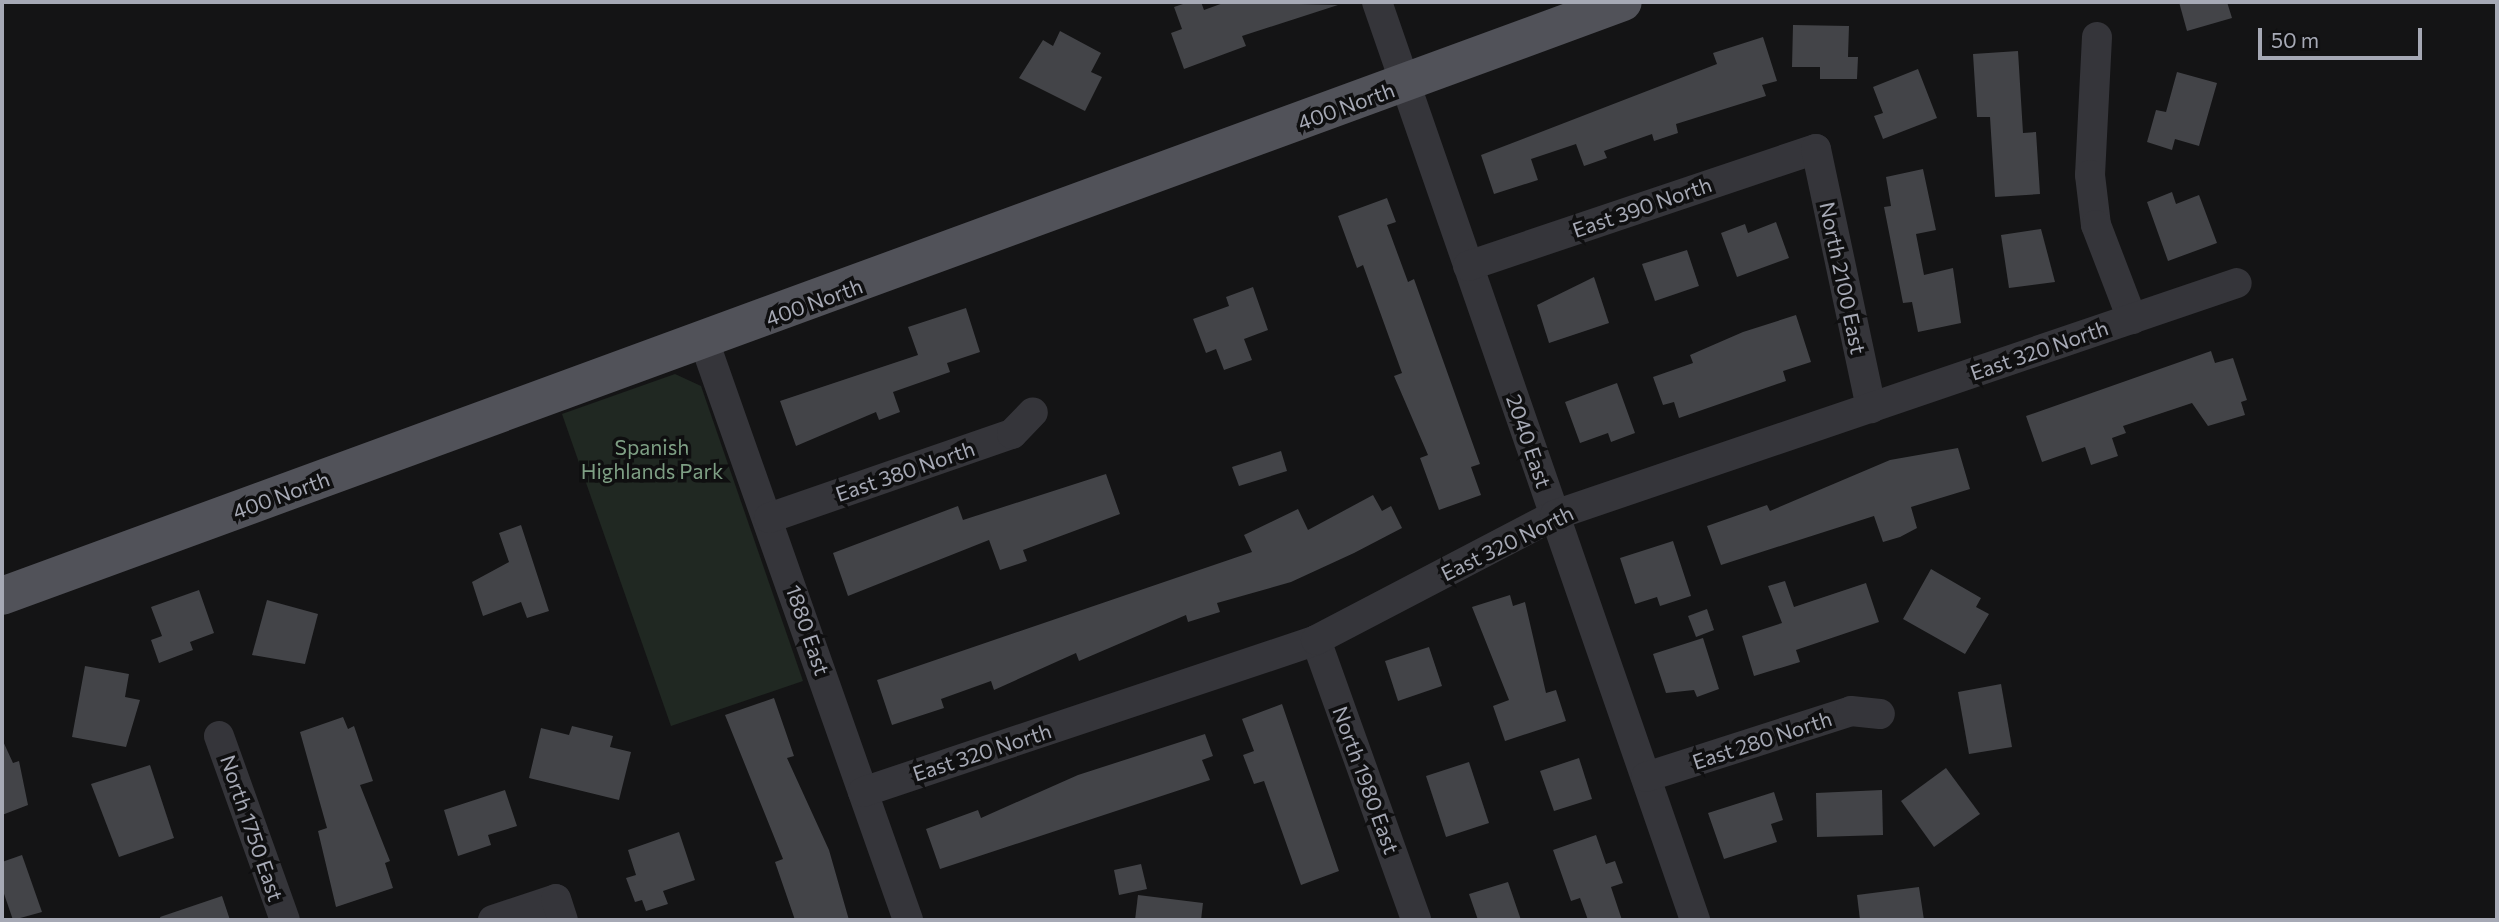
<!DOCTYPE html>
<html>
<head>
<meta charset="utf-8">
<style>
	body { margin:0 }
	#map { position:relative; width:2499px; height:922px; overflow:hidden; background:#141415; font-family:Commissioner,sans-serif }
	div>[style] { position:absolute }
	.green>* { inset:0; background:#202822 }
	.building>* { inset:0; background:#434448 }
	.minor>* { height:30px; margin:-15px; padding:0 15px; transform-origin:15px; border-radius:15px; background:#35353a }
	.major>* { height:38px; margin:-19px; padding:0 19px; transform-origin:19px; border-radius:19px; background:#515259 }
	span { translate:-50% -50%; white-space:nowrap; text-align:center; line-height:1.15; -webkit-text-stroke:7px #0f0f10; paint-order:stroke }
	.street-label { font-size:21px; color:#a6a9b5 }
	.park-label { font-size:21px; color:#7e9f84 }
	.frame { position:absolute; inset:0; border:4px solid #a6a9b5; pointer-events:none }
	.scale { position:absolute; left:2258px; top:28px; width:164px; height:32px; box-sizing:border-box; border:4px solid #a6a9b5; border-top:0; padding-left:9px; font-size:21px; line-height:24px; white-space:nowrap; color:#a6a9b5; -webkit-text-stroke:5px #0f0f10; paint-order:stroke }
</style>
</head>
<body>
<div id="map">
	<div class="green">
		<div style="clip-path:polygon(675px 374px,701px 386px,803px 681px,671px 726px,562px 414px)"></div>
	</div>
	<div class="building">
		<div style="clip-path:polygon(1189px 2px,1201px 2px,1204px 10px,1226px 2px,1338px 5px,1242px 36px,1246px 46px,1184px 69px,1171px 33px,1182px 29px,1174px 7px)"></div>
		<div style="clip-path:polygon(2179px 2px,2227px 2px,2232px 18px,2187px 31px)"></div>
		<div style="clip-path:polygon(1793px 25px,1849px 26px,1848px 57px,1858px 57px,1857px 79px,1820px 79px,1820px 67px,1792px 67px)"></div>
		<div style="clip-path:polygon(1060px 31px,1101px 53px,1091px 72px,1102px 77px,1085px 111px,1019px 78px,1043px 40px,1053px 46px)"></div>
		<div style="clip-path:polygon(1763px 37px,1777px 81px,1762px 85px,1766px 96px,1676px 124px,1678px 133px,1654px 141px,1652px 134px,1604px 151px,1607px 158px,1584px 166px,1576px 144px,1531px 159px,1538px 180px,1494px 194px,1481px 155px,1717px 64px,1713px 53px)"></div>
		<div style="clip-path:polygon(2018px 51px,2023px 133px,2036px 132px,2040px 194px,1995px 197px,1990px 117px,1977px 117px,1973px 54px)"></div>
		<div style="clip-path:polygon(1918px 69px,1937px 118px,1883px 139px,1874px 116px,1883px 113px,1873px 87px)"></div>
		<div style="clip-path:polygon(2177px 72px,2217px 83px,2199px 146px,2175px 139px,2172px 150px,2147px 142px,2156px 110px,2166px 112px)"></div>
		<div style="clip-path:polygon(1923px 169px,1936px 230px,1916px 234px,1924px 275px,1953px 268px,1961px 323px,1918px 332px,1912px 302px,1903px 303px,1884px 207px,1891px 206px,1886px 177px)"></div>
		<div style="clip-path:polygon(2172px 192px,2176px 204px,2199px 195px,2217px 243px,2168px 261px,2147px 202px)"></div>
		<div style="clip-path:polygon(1387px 198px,1396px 222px,1387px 225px,1408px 282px,1414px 279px,1480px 464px,1471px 467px,1481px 495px,1439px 510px,1420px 458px,1428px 455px,1394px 376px,1402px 373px,1363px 265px,1357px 268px,1338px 216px)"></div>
		<div style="clip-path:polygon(1776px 222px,1789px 258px,1737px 277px,1721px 233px,1745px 224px,1748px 233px)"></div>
		<div style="clip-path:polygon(2041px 229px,2055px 282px,2009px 288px,2001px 235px)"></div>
		<div style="clip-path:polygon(1687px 250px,1699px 286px,1655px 301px,1642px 264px)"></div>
		<div style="clip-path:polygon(1594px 277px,1609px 323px,1549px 343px,1537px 305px)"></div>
		<div style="clip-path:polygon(1253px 287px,1268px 330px,1244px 339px,1252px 360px,1224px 370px,1216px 349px,1206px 353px,1193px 319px,1229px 306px,1226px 297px)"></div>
		<div style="clip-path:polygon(966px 308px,980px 352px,947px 363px,950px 372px,893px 392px,900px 412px,879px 420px,876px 412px,796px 446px,780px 401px,918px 355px,908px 327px)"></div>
		<div style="clip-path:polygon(1796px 315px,1811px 362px,1783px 371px,1786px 381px,1679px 418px,1674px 402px,1663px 405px,1653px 377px,1693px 363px,1690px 355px,1743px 332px)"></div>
		<div style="clip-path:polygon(2211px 351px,2215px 363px,2233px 358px,2247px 400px,2241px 402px,2245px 415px,2208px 426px,2192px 403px,2123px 426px,2126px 433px,2112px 438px,2118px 456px,2091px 465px,2085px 447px,2042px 462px,2026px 416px)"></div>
		<div style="clip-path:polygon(1617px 383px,1635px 433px,1611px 442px,1608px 433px,1580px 443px,1565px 402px)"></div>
		<div style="clip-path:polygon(1958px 448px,1970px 489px,1911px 507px,1917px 528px,1900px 537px,1883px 542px,1874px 516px,1721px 565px,1707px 526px,1767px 505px,1770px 511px,1890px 460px)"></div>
		<div style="clip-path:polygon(1281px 451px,1287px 471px,1239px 486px,1232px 467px)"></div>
		<div style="clip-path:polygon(1106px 474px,1120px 514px,1023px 550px,1027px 561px,1000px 570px,989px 540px,848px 596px,833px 553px,958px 506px,963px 520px)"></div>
		<div style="clip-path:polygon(1373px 495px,1382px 511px,1391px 506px,1402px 528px,1354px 553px,1291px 582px,1217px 603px,1220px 612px,1188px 622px,1186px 615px,1079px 661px,1076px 653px,994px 690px,991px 681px,941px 699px,944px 708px,892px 725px,877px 680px,1252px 552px,1244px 535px,1298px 509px,1308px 530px)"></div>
		<div style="clip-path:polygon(521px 525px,549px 611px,527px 618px,521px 602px,483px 616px,472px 582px,509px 562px,499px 533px)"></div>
		<div style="clip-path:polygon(1673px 541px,1691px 596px,1660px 606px,1657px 597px,1635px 604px,1620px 558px)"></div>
		<div style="clip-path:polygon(1931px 569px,1981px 598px,1976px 607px,1989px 614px,1965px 654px,1903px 619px)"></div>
		<div style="clip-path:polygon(1785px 581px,1794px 607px,1866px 583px,1879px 622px,1796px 650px,1800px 662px,1754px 676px,1742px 636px,1782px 623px,1768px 586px)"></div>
		<div style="clip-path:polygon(199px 590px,214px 633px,190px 642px,193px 650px,159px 663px,151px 640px,162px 636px,151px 607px)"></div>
		<div style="clip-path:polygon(1510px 595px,1513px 606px,1525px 602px,1546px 693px,1556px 690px,1566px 721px,1505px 741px,1493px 706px,1509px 700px,1472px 607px)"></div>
		<div style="clip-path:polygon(267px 600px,318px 614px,305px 664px,252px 655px)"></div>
		<div style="clip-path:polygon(1707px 609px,1714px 630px,1696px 637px,1688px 616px)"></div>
		<div style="clip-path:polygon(1703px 638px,1719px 689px,1697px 697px,1694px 690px,1666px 693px,1653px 654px)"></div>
		<div style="clip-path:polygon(1429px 647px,1442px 686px,1398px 701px,1385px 661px)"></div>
		<div style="clip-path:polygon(85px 666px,129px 674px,125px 697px,140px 700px,126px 747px,72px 737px)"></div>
		<div style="clip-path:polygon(2001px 684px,2012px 747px,1969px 754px,1958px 692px)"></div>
		<div style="clip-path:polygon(774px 698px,794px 756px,787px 758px,829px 850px,849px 920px,795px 920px,775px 862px,783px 859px,725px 715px)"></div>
		<div style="clip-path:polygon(1282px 704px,1339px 871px,1301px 885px,1264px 781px,1254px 784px,1243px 755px,1254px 751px,1242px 719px)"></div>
		<div style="clip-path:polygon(343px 717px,348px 729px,354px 726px,373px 781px,360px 785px,390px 861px,385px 863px,393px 888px,336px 907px,318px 831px,327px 828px,300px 732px)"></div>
		<div style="clip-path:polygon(572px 726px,613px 736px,610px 747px,631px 752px,619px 800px,529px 778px,541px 728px,569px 735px)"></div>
		<div style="clip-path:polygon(1205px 734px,1213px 756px,1202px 760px,1210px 780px,940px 869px,926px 829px,978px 810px,981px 818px,1078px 775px)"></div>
		<div style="clip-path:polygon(2px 739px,13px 763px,19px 761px,28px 805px,2px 815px)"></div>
		<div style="clip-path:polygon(1579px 758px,1592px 799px,1554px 811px,1540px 771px)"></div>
		<div style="clip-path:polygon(1469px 762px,1489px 823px,1446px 837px,1426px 776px)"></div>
		<div style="clip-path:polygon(150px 765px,174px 838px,119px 857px,91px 784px)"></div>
		<div style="clip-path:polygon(1946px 768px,1980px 814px,1934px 847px,1901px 801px)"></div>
		<div style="clip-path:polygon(505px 790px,517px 826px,488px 835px,491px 845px,458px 856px,444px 810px)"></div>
		<div style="clip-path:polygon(1882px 790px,1883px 835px,1817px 837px,1816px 793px)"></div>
		<div style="clip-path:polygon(1774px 792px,1783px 820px,1771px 824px,1777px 842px,1724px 859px,1708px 813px)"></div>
		<div style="clip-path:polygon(679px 832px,695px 880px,663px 891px,668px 904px,646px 911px,642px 900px,635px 902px,626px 878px,636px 875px,628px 850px)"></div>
		<div style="clip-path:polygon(1596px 835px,1606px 864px,1615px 861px,1623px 883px,1611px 887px,1622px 920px,1588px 920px,1580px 898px,1571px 901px,1553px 850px)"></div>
		<div style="clip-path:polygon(22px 855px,42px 912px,13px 920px,2px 888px,2px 862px)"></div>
		<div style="clip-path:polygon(1141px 864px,1147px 889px,1119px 895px,1114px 870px)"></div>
		<div style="clip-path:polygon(1508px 882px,1521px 920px,1478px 920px,1469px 894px)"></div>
		<div style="clip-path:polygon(1919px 887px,1924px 920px,1860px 920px,1857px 895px)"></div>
		<div style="clip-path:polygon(1138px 895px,1203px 903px,1201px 920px,1135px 920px)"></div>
		<div style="clip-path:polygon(222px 896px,230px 920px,161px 920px,160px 917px)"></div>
	</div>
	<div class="minor">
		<div style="left:1377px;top:2px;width:972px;rotate:70.89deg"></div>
		<div style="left:2097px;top:37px;width:138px;rotate:92.9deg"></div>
		<div style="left:2090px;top:175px;width:50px;rotate:83.2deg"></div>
		<div style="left:2096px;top:225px;width:101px;rotate:69deg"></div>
		<div style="left:1468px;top:266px;width:367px;rotate:-18.6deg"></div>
		<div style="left:1816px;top:149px;width:265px;rotate:78deg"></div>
		<div style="left:704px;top:341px;width:614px;rotate:70.59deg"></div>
		<div style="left:769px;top:518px;width:257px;rotate:-19.1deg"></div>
		<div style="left:1012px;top:434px;width:30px;rotate:-46deg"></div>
		<div style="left:1316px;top:640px;width:297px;rotate:70.3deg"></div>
		<div style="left:219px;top:736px;width:195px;rotate:70.3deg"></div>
		<div style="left:1646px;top:777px;width:215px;rotate:-17.8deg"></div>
		<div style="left:1851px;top:711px;width:29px;rotate:6deg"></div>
		<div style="left:863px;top:792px;width:478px;rotate:-18.5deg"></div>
		<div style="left:1316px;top:640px;width:270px;rotate:-27.6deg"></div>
		<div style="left:1555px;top:515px;width:720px;rotate:-18.79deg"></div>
		<div style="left:493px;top:920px;width:66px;rotate:-18.4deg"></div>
		<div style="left:556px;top:899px;width:22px;rotate:72deg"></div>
	</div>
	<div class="major">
		<div style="left:2px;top:596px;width:1726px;rotate:-20.12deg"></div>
	</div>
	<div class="street-label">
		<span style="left:1346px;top:106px;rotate:-20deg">400 North</span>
		<span style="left:1642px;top:207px;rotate:-19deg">East 390 North</span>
		<span style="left:1843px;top:278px;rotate:78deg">North 2100 East</span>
		<span style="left:814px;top:302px;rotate:-20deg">400 North</span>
		<span style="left:2039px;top:350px;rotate:-19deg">East 320 North</span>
		<span style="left:1529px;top:441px;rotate:71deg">2040 East</span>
		<span style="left:905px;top:471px;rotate:-19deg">East 380 North</span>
		<span style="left:281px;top:495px;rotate:-20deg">400 North</span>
		<span style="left:1507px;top:543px;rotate:-26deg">East 320 North</span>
		<span style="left:808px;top:630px;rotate:71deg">1880 East</span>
		<span style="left:1762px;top:740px;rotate:-18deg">East 280 North</span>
		<span style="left:982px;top:752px;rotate:-18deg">East 320 North</span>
		<span style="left:1366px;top:780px;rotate:70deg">North 1980 East</span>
		<span style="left:252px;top:828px;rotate:71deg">North 1750 East</span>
	</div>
	<div class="park-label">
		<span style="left:652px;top:459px">Spanish<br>Highlands Park</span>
	</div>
	<div class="frame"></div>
	<div class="scale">50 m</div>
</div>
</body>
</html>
